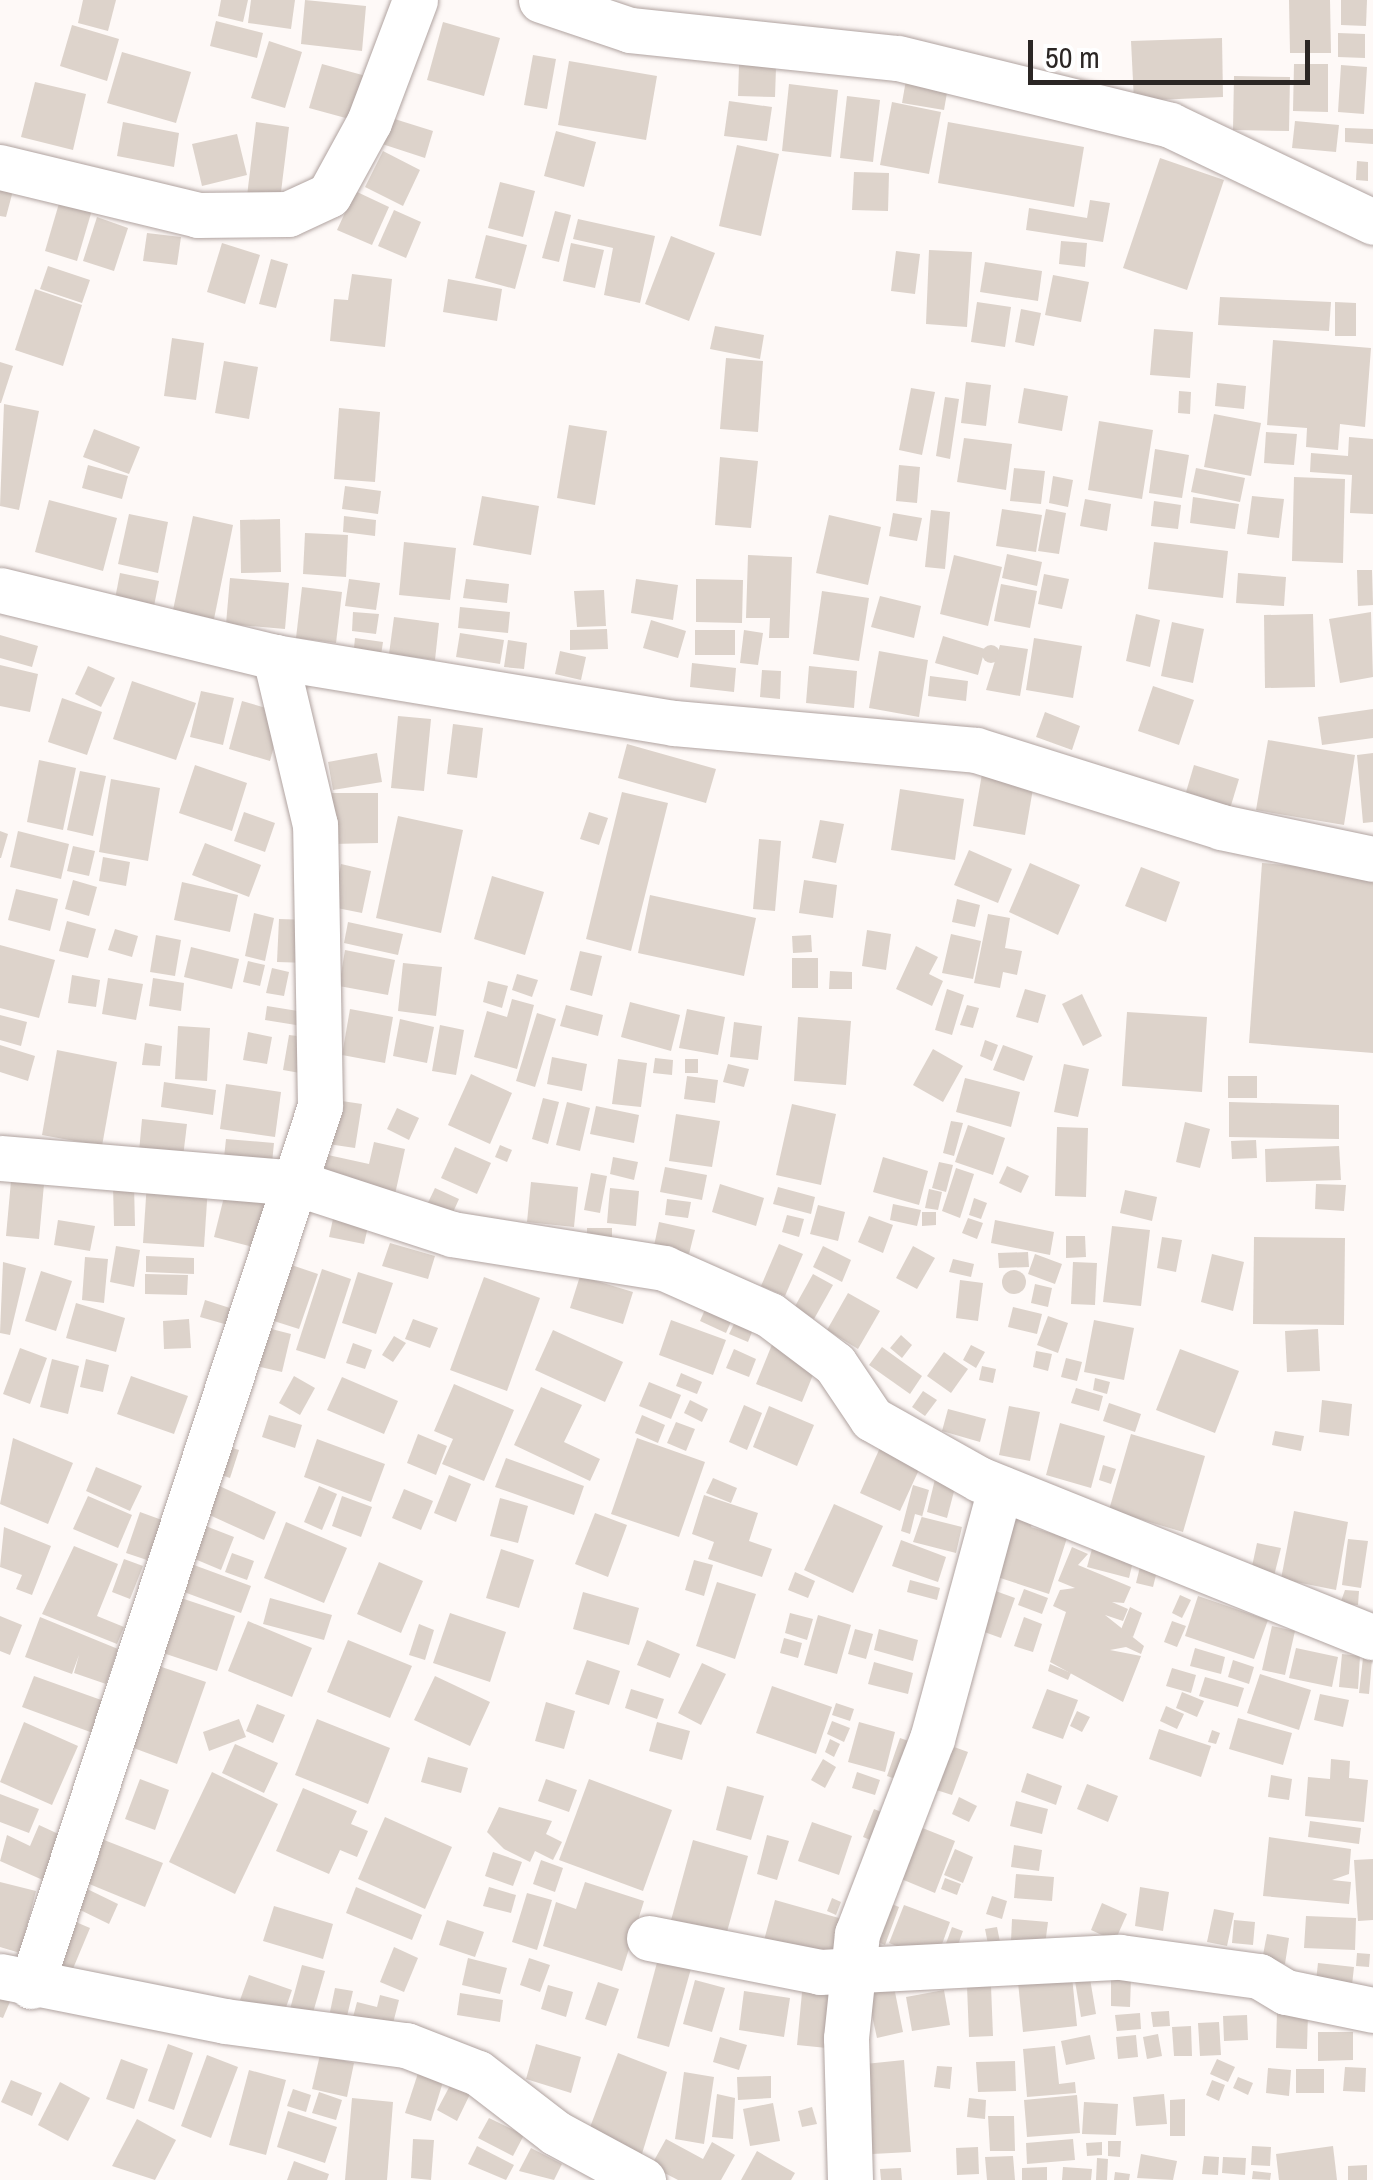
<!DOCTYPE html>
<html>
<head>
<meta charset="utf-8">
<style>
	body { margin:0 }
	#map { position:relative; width:1373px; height:2180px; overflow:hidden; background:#fef9f7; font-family:"Archivo Narrow",sans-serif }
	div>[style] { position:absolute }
	.building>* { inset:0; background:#ddd3cb }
	.round { border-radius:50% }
	.roads { filter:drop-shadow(0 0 2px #b0a3a0) drop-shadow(0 0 2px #b0a3a0) }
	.minor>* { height:45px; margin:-22.5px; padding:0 22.5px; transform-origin:22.5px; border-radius:22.5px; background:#fff }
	span { translate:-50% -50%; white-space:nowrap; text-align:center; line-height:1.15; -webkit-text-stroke:9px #fff; paint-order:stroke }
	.scale { position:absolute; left:1028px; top:40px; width:282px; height:45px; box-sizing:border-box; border:5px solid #2b2624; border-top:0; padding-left:12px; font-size:30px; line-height:35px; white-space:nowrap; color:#2b2624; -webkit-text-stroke:8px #fff; paint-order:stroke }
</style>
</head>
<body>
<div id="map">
	<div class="building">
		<div style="clip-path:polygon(83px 0,116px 0,108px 31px,78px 23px)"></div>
		<div style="clip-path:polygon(221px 0,248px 0,243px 22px,218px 16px)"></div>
		<div style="clip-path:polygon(251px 0,295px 0,291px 29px,248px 23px)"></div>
		<div style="clip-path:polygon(305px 0,366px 6px,362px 51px,301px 44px)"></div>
		<div style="clip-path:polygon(1289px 0,1330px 0,1331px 53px,1290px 53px)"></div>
		<div style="clip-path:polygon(1341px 0,1367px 0,1366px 26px,1341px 25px)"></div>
		<div style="clip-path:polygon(216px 21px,263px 33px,257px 58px,210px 46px)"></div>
		<div style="clip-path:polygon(443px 22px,500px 38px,484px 96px,427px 80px)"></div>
		<div style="clip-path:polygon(72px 25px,119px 39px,107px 81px,60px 66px)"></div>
		<div style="clip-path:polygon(1338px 33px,1365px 34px,1365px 58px,1338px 57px)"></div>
		<div style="clip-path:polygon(1222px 38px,1223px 97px,1134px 101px,1131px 41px)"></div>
		<div style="clip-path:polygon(269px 41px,302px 52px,285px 108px,251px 98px)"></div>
		<div style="clip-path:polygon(122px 52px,191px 72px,176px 123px,107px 103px)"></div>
		<div style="clip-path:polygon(533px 55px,556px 59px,547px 109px,524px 105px)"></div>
		<div style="clip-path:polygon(569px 61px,657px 76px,646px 140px,558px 125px)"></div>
		<div style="clip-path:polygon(322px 64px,366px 76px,353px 120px,309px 108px)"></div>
		<div style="clip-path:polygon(1294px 64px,1328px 64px,1328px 112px,1293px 111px)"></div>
		<div style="clip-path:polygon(739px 65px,776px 67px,775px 97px,738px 96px)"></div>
		<div style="clip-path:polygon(1341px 65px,1367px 67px,1364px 114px,1338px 112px)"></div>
		<div style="clip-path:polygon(1234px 76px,1290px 77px,1289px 131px,1233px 130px)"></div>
		<div style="clip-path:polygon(906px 80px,948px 87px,944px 110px,902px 103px)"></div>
		<div style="clip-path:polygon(35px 82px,86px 94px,73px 150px,21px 137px)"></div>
		<div style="clip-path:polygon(789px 84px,838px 90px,831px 157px,782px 151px)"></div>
		<div style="clip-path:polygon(847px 96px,880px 100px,873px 162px,840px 158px)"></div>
		<div style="clip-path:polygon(729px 101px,772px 107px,767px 141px,724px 136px)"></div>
		<div style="clip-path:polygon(892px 102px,941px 112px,929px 174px,880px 165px)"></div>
		<div style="clip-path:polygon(385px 116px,433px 131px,425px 158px,376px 142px)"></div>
		<div style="clip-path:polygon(1295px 121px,1339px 125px,1336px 152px,1292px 148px)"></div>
		<div style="clip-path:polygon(123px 122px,179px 133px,174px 167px,117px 156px)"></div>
		<div style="clip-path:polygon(256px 122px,289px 127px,280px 200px,247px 196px)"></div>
		<div style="clip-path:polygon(948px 122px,1084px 147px,1074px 207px,938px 183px)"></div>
		<div style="clip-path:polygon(1345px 128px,1373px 129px,1373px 144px,1345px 142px)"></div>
		<div style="clip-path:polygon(556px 131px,596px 142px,584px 187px,544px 176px)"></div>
		<div style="clip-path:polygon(237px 134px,247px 175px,202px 186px,192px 144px)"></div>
		<div style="clip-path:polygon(737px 145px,779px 154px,761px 236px,719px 226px)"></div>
		<div style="clip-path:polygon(383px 151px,420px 170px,403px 206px,365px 187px)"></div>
		<div style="clip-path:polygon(1160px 158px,1224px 180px,1187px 290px,1123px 268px)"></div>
		<div style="clip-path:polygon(1357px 161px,1368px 162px,1368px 181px,1356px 180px)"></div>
		<div style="clip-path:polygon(854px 172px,889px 173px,888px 211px,852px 210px)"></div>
		<div style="clip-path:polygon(0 179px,15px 183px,6px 217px,0 216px)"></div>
		<div style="clip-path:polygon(500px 182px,535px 191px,523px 237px,488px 228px)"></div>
		<div style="clip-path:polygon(355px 191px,389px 207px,372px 245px,337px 230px)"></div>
		<div style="clip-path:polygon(60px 200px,92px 210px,77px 261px,45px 251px)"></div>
		<div style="clip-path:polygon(1090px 200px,1110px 203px,1103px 242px,1026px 230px,1029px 208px,1087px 218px)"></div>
		<div style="clip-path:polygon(394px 210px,421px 222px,406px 258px,378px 246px)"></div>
		<div style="clip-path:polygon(555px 211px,571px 215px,559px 262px,542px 258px)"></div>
		<div style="clip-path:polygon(97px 217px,128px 228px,114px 271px,83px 261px)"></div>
		<div style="clip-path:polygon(578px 219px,655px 236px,640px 303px,604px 295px,613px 248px,573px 239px)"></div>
		<div style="clip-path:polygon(147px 233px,181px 237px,177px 265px,143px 261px)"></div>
		<div style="clip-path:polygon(486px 235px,527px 245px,515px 289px,475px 278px)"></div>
		<div style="clip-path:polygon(671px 236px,715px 253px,689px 321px,645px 304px)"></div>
		<div style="clip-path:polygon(1061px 241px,1087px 243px,1085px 267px,1059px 264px)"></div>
		<div style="clip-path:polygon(222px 243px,260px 255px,245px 304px,207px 292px)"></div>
		<div style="clip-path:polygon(571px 243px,604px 250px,595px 288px,563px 281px)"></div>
		<div style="clip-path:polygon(929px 250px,972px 252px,967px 327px,926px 324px)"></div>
		<div style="clip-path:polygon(896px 251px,920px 254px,915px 294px,891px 291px)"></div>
		<div style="clip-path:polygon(271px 259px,288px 264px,276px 308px,259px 304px)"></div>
		<div style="clip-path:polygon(985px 262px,1042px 271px,1038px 301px,980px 292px)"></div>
		<div style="clip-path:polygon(48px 266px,90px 280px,82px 303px,40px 289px)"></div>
		<div style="clip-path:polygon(352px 274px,392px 279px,385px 347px,330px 341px,334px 299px,348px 300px)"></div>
		<div style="clip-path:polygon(1053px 275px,1089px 282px,1081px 322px,1045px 315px)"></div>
		<div style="clip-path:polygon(448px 279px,502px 289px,497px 321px,443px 312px)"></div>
		<div style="clip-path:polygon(35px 289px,82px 305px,63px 366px,15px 350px)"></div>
		<div style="clip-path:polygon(1220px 297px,1331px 302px,1329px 331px,1218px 325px)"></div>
		<div style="clip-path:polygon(977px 302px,1011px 307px,1005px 347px,971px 342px)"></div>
		<div style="clip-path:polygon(1335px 302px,1356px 303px,1356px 336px,1335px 336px)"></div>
		<div style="clip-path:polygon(1021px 309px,1041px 313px,1034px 346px,1015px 342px)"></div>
		<div style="clip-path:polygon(715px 326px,764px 335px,760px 359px,710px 349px)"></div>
		<div style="clip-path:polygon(1154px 329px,1193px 332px,1190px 378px,1150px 375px)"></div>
		<div style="clip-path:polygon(172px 338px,204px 343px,196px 400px,164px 396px)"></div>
		<div style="clip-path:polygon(1273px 340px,1371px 348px,1365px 427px,1340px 424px,1338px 450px,1306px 447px,1307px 428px,1267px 425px)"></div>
		<div style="clip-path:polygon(726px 358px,763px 361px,758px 432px,720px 429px)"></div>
		<div style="clip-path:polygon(224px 361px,258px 367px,249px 419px,215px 413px)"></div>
		<div style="clip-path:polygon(0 362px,13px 366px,1px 403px,0 403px)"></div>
		<div style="clip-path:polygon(966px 382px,991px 385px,986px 426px,961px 423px)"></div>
		<div style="clip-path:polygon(1217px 383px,1246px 386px,1244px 409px,1215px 406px)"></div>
		<div style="clip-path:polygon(911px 388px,935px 392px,922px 455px,899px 450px)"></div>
		<div style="clip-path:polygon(1024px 388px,1068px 396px,1062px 431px,1018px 423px)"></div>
		<div style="clip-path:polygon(1179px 391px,1191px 392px,1190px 414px,1178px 413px)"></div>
		<div style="clip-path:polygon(945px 397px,959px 399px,950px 459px,936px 456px)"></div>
		<div style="clip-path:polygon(4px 404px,39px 411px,19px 510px,0 506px)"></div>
		<div style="clip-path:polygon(339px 408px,380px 412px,375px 482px,334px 479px)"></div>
		<div style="clip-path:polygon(1214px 414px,1261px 423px,1251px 476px,1204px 467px)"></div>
		<div style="clip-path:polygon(1099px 421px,1153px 430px,1142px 499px,1088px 490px)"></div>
		<div style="clip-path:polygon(569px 425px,607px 431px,595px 505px,557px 498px)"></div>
		<div style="clip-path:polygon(94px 429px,140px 447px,129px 474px,83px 457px)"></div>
		<div style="clip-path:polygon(1266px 432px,1297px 434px,1294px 465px,1264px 463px)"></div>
		<div style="clip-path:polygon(1349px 437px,1373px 439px,1373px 514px,1350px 513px,1352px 475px,1310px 472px,1311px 453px,1348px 456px)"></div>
		<div style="clip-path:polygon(964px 438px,1012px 444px,1006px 490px,957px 482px)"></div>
		<div style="clip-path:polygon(1155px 449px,1189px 455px,1182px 498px,1149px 493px)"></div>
		<div style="clip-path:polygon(720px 457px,758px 461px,751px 528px,715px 525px)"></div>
		<div style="clip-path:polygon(88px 465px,128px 476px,122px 499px,82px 488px)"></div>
		<div style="clip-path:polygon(899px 465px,920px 467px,917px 503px,896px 501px)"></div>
		<div style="clip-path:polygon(1014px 468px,1045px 471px,1041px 504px,1010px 501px)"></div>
		<div style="clip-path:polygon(1196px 468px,1245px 478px,1240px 502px,1191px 492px)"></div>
		<div style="clip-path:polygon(1053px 476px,1073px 480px,1068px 507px,1049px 503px)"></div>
		<div style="clip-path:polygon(1294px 477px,1345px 479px,1343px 563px,1292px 561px)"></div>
		<div style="clip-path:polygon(345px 486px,381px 491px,378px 514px,342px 509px)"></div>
		<div style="clip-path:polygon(482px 496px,539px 506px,531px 555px,473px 545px)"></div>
		<div style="clip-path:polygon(1252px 496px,1284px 499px,1279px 538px,1247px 534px)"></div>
		<div style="clip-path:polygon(1193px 497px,1239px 504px,1235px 529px,1190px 523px)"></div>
		<div style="clip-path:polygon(1085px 499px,1111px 504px,1107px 531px,1080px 526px)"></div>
		<div style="clip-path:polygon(49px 500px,117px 518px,103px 571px,35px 552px)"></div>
		<div style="clip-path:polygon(1154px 501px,1181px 505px,1178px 529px,1151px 526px)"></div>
		<div style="clip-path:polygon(1002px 509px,1042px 515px,1036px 552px,996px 546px)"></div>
		<div style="clip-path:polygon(1046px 509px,1066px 513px,1059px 554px,1038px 551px)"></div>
		<div style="clip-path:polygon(931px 510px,950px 512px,945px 569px,925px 567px)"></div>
		<div style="clip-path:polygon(893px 513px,922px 518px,917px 541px,889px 536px)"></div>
		<div style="clip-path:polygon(129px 514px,168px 522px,158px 573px,118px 564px)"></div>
		<div style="clip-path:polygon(829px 515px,881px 527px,868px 585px,816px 573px)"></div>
		<div style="clip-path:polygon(193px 516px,233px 525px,214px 619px,173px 610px)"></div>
		<div style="clip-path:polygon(344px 516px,376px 520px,375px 536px,343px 532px)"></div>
		<div style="clip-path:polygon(280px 519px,281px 572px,241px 573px,240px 520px)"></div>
		<div style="clip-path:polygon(305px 533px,348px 535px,346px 577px,303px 574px)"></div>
		<div style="clip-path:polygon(404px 542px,456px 548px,450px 600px,399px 595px)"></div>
		<div style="clip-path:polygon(1154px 542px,1228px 551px,1223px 598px,1148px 589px)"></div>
		<div style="clip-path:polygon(1007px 554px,1042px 562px,1037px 586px,1002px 578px)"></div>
		<div style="clip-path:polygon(748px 555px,792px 557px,789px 638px,769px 638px,770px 618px,746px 618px)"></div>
		<div style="clip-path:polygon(954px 555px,1002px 567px,988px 626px,940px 614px)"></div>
		<div style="clip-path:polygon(1357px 570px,1372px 570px,1373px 605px,1358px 606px)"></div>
		<div style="clip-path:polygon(120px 573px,159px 581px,153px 611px,114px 604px)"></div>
		<div style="clip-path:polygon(1238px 573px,1286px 577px,1284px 606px,1236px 603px)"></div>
		<div style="clip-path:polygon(1044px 574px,1069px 579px,1062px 609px,1038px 604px)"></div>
		<div style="clip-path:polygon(230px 578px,289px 583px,285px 629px,226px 624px)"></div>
		<div style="clip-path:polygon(349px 579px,380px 583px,376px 610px,345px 606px)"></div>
		<div style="clip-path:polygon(466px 579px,509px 584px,507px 603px,463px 598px)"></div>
		<div style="clip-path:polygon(636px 579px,678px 585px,673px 620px,631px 613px)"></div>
		<div style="clip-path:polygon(696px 579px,743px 580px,742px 623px,696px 622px)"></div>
		<div style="clip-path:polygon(1001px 584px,1037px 591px,1030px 628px,994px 621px)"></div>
		<div style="clip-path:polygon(302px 587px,342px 592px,336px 643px,296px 638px)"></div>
		<div style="clip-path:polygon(604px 590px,606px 626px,577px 627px,574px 591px)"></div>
		<div style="clip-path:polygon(822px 591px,869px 598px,859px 661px,813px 654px)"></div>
		<div style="clip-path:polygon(880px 596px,921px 606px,914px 638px,871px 627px)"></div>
		<div style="clip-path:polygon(460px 607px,510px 612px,508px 633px,458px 628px)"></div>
		<div style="clip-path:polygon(353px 612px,379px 614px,376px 634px,352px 631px)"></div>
		<div style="clip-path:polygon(1371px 612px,1373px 677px,1340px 683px,1329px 619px)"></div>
		<div style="clip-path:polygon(1136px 614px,1160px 620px,1150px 667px,1126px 661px)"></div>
		<div style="clip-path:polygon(1313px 614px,1315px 687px,1265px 688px,1264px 615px)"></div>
		<div style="clip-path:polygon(394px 617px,439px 623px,435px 660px,389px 654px)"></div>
		<div style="clip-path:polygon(651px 620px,686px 631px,678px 658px,643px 648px)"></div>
		<div style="clip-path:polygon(1172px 622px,1204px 629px,1193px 683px,1161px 676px)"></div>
		<div style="clip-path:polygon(607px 629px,608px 649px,570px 650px,570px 630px)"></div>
		<div style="clip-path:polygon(695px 630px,735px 630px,735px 655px,695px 655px)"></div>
		<div style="clip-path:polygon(744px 630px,763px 633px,758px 665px,740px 663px)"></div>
		<div style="clip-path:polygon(460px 633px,504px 640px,500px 664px,456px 657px)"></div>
		<div style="clip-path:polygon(0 635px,38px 646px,32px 667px,0 658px)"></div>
		<div style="clip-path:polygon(943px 636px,985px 649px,978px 675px,935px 663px)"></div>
		<div style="clip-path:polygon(355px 638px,383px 642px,380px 662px,353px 658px)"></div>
		<div style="clip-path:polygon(1034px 638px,1082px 646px,1073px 698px,1026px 690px)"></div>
		<div style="clip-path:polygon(508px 640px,527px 643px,524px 669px,504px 667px)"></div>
		<div class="round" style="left:982px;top:645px;width:18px;height:18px"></div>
		<div style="clip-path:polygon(1000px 645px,1028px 649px,1020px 696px,986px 690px)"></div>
		<div style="clip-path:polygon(560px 651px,586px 657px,581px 680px,555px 674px)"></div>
		<div style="clip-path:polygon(879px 651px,928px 660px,919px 717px,869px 708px)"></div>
		<div style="clip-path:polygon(692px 663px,736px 668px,734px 692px,690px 687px)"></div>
		<div style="clip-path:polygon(0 665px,38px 674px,30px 712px,0 706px)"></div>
		<div style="clip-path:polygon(88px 666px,115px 678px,101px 707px,75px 694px)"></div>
		<div style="clip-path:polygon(809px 666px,857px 671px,854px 708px,806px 703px)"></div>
		<div style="clip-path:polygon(762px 670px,781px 671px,780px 699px,760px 697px)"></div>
		<div style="clip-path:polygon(930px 676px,968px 681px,966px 701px,928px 696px)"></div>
		<div style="clip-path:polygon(132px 681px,196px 703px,176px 760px,113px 739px)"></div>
		<div style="clip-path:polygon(1153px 686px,1194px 700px,1179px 745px,1138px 731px)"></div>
		<div style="clip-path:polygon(201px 691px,234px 698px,223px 745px,190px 737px)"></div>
		<div style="clip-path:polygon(62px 698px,102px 712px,87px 755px,48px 742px)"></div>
		<div style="clip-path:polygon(242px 701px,283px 713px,270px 761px,229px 749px)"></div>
		<div style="clip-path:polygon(1373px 709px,1373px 738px,1322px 745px,1318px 717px)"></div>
		<div style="clip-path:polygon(1045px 712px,1080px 726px,1072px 750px,1036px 737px)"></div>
		<div style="clip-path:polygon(398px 716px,431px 719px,424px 791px,391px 788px)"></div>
		<div style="clip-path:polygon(453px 724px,483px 728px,477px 778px,447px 774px)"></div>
		<div style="clip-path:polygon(1268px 740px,1355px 755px,1344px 825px,1256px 810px)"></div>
		<div style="clip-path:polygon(627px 744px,716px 769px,706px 803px,618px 778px)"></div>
		<div style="clip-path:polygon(377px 753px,382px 782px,333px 790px,328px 762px)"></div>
		<div style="clip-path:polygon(1373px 753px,1373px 822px,1363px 823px,1357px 755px)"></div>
		<div style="clip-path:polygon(39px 760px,76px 768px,63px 830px,27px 822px)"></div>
		<div style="clip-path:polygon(195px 765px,247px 783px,232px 831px,179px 813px)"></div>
		<div style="clip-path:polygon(1194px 765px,1239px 779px,1229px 812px,1184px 799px)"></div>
		<div style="clip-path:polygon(983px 768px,1035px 777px,1025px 835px,973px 826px)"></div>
		<div style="clip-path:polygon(80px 771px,106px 776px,93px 836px,67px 830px)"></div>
		<div style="clip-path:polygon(111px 779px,160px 788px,148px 861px,99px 852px)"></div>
		<div style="clip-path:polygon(900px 789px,964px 799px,955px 860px,891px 850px)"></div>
		<div style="clip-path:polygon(622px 792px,668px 803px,631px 951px,586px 939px)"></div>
		<div style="clip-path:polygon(332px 793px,378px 793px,378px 843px,332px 844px)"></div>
		<div style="clip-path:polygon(244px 812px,275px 823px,265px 852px,234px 841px)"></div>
		<div style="clip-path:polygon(589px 812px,608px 818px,599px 845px,580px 839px)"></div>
		<div style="clip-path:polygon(398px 816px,463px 830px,441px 933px,376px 918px)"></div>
		<div style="clip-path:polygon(820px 820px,844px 824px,836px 863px,812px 858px)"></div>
		<div style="clip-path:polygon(0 831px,8px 834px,1px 858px,0 858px)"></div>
		<div style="clip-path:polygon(18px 831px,69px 844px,61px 879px,10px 867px)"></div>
		<div style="clip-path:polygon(759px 839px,781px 841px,775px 911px,753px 909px)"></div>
		<div style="clip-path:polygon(205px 843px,261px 865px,249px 897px,192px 875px)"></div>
		<div style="clip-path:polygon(73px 846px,95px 851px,89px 876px,67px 871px)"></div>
		<div style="clip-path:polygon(969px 850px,1012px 869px,998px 903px,954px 885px)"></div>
		<div style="clip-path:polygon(103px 857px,130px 862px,126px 886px,99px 881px)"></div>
		<div style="clip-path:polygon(1030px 863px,1080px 885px,1058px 935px,1009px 912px)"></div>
		<div style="clip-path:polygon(1262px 863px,1373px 872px,1373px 1053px,1249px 1043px)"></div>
		<div style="clip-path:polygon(341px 864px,371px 871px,362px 913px,332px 907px)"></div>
		<div style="clip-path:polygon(1141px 867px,1180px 882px,1166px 922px,1125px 906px)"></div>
		<div style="clip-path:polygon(492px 876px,544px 892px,525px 955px,474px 939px)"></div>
		<div style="clip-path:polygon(73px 880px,97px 887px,89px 916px,65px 909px)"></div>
		<div style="clip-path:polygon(804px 880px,837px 885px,833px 918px,799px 913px)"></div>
		<div style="clip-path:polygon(182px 882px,238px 895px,230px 932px,174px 920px)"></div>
		<div style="clip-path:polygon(16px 889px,58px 899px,50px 931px,8px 920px)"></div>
		<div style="clip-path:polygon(650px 895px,756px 918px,744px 976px,638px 953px)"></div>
		<div style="clip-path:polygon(957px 899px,980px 905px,975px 927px,952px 922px)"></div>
		<div style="clip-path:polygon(254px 913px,274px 918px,265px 961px,245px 956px)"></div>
		<div style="clip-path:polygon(988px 914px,1010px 918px,1005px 948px,1022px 951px,1017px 975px,1003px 972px,1000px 988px,974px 983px)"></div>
		<div style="clip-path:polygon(279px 919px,311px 920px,309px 963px,277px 962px)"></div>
		<div style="clip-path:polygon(67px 921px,96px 929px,88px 958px,59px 951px)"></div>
		<div style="clip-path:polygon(348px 922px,403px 934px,398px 955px,344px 943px)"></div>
		<div style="clip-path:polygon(115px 929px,138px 936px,132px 957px,108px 950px)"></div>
		<div style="clip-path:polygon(867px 930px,891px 934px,886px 970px,862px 966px)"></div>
		<div style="clip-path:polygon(951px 934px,981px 941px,973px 979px,942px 973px)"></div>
		<div style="clip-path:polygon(156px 935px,181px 940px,175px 976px,150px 972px)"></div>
		<div style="clip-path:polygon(811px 935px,812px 952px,793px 953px,792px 936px)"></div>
		<div style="clip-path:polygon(0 945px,55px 960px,39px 1018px,0 1008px)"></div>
		<div style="clip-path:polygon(916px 946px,938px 957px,929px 974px,943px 981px,932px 1006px,896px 989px)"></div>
		<div style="clip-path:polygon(191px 947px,239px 959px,232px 989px,184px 977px)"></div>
		<div style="clip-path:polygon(345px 950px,395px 960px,388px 995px,339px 986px)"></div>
		<div style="clip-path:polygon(580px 951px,602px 956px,592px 996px,570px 990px)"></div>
		<div style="clip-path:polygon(792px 958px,818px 958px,818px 988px,792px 988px)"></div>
		<div style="clip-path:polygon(248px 961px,265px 965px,260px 986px,243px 982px)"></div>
		<div style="clip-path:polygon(403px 963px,442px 967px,436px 1016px,398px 1011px)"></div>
		<div style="clip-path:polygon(272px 968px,289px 972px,284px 996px,266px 993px)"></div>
		<div style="clip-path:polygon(830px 971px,852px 972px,852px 989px,829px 989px)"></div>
		<div style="clip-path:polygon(517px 974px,538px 980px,532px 997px,512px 990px)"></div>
		<div style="clip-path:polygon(72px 975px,100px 980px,96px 1007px,68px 1003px)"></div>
		<div style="clip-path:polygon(108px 978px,143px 984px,136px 1020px,102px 1014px)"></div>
		<div style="clip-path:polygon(153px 978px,184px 983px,181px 1011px,149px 1006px)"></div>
		<div style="clip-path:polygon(488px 981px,508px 986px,502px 1008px,483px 1002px)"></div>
		<div style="clip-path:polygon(947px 989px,964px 995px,952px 1035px,935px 1030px)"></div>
		<div style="clip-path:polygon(1025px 989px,1046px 995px,1038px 1023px,1016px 1017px)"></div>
		<div style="clip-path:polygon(1082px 994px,1102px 1036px,1083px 1046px,1062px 1004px)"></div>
		<div style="clip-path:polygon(512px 999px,534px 1005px,517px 1069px,474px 1057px,487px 1011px,507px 1017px)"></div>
		<div style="clip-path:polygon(630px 1002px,680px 1015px,671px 1051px,621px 1037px)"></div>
		<div style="clip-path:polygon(566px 1005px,603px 1015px,598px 1036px,560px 1026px)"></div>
		<div style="clip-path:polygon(967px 1005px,979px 1008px,973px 1028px,960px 1025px)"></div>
		<div style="clip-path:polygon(267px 1006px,304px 1012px,302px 1026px,265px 1020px)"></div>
		<div style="clip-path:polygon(350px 1009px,393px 1017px,385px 1063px,342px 1055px)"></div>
		<div style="clip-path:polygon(687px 1009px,725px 1017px,718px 1055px,679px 1048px)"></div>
		<div style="clip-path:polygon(1127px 1012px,1207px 1017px,1202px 1092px,1122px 1086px)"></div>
		<div style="clip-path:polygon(537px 1013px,556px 1019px,535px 1087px,516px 1081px)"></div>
		<div style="clip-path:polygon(0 1015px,27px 1022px,21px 1046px,0 1040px)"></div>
		<div style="clip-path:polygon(798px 1017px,851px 1021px,846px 1085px,794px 1081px)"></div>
		<div style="clip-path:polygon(400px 1019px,434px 1027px,427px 1063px,393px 1056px)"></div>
		<div style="clip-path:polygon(734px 1022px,762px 1026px,758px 1060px,730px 1057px)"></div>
		<div style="clip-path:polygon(440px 1025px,464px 1030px,456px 1075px,432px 1071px)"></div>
		<div style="clip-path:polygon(178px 1026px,210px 1028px,207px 1081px,175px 1079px)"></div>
		<div style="clip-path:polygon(248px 1032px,272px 1037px,267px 1064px,243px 1060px)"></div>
		<div style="clip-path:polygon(289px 1035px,306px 1037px,300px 1073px,283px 1070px)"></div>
		<div style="clip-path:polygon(985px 1040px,998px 1045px,992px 1061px,980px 1056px)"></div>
		<div style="clip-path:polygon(145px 1043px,162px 1046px,160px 1066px,142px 1065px)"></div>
		<div style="clip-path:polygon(0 1045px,35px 1056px,28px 1081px,0 1072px)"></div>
		<div style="clip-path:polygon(1003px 1045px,1033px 1056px,1024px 1081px,993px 1070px)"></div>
		<div style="clip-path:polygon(933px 1049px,963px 1066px,943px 1102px,913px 1085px)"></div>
		<div style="clip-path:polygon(57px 1050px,117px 1062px,102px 1146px,42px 1135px)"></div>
		<div style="clip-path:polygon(552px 1057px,587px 1064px,582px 1091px,547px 1084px)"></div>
		<div style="clip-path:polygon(655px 1058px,673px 1060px,672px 1075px,653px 1073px)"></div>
		<div style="clip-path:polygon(618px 1059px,647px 1063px,641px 1107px,612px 1104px)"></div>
		<div style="clip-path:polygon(685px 1059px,698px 1059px,698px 1073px,685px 1073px)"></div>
		<div style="clip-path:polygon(728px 1064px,749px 1069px,744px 1087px,723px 1082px)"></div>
		<div style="clip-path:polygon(1064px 1064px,1089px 1069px,1078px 1117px,1054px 1112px)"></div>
		<div style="clip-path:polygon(471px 1074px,512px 1093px,490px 1144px,448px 1125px)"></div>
		<div style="clip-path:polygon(687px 1076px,718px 1080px,715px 1103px,684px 1099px)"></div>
		<div style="clip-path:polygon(1228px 1076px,1257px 1076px,1257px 1098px,1228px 1098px)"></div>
		<div style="clip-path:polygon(965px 1078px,1020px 1092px,1011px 1127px,956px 1112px)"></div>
		<div style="clip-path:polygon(164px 1082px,216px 1090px,213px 1115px,161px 1107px)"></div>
		<div style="clip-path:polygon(226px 1084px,281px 1092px,275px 1137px,220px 1129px)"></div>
		<div style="clip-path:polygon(543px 1098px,559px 1102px,548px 1144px,532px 1139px)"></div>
		<div style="clip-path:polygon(335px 1100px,362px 1104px,355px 1148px,328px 1144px)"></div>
		<div style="clip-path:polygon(567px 1102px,590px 1108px,580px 1151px,556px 1145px)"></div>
		<div style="clip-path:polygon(1229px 1102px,1339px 1105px,1339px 1139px,1229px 1137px)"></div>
		<div style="clip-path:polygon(792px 1104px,836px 1114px,821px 1185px,776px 1175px)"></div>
		<div style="clip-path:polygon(596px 1106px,639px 1115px,634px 1143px,590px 1134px)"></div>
		<div style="clip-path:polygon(397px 1108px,419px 1118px,409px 1140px,387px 1129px)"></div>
		<div style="clip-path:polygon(676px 1114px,720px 1121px,712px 1167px,669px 1161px)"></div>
		<div style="clip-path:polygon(142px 1119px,187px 1124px,183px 1157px,139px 1152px)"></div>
		<div style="clip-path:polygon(951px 1121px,963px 1123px,954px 1156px,943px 1153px)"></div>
		<div style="clip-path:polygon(1185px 1122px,1210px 1129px,1200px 1168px,1176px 1162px)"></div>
		<div style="clip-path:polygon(968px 1125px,1005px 1138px,993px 1175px,955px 1162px)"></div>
		<div style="clip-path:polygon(1057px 1127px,1088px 1128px,1086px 1197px,1055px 1196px)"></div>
		<div style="clip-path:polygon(226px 1139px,274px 1143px,272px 1163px,224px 1158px)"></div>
		<div style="clip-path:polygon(1256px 1140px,1257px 1158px,1232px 1159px,1231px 1141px)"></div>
		<div style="clip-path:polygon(374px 1142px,405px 1149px,394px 1199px,321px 1182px,328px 1155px,369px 1164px)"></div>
		<div style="clip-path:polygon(500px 1145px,512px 1150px,507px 1162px,495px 1157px)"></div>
		<div style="clip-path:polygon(1339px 1146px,1341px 1180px,1266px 1182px,1265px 1149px)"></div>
		<div style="clip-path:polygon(455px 1147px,491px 1163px,477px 1194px,441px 1178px)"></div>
		<div style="clip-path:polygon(613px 1157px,638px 1162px,634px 1180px,610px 1174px)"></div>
		<div style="clip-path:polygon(883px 1157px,928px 1171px,919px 1205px,873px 1192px)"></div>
		<div style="clip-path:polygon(939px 1162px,953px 1165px,946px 1192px,932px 1188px)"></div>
		<div style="clip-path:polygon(1007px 1166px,1029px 1176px,1021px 1193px,999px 1183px)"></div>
		<div style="clip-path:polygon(665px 1167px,707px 1175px,702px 1200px,660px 1192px)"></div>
		<div style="clip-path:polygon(956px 1168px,974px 1174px,960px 1218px,942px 1211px)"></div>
		<div style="clip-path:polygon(591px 1173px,607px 1176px,600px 1213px,584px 1210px)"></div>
		<div style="clip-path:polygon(11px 1181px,44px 1184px,39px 1239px,6px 1236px)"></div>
		<div style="clip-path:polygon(147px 1182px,208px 1186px,204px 1247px,143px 1243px)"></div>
		<div style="clip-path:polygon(531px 1182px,578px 1187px,574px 1227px,527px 1222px)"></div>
		<div style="clip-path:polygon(720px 1184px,764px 1198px,756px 1226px,712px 1212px)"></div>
		<div style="clip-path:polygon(1316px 1184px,1346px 1185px,1344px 1211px,1315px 1209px)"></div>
		<div style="clip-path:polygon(113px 1185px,134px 1185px,135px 1226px,114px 1226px)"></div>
		<div style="clip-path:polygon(227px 1185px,279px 1199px,265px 1250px,214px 1237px)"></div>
		<div style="clip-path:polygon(778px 1187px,815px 1197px,811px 1214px,773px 1204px)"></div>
		<div style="clip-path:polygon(435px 1188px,459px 1199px,450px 1219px,425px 1209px)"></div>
		<div style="clip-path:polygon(610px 1188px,639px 1191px,636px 1226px,607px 1223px)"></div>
		<div style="clip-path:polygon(929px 1189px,942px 1192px,938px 1210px,925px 1208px)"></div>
		<div style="clip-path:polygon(1125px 1190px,1157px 1197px,1152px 1221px,1120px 1213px)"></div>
		<div style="clip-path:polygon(974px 1198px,987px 1203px,981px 1219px,969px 1215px)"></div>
		<div style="clip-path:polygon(667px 1199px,691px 1202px,688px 1218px,665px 1215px)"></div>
		<div style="clip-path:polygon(893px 1204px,921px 1210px,917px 1226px,890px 1220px)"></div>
		<div style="clip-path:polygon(818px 1205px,845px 1212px,838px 1241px,810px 1234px)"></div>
		<div style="clip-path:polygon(335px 1210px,370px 1218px,364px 1244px,329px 1237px)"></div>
		<div style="clip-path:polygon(922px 1212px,936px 1212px,936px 1225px,922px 1226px)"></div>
		<div style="clip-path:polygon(787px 1215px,804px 1219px,799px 1237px,782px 1232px)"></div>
		<div style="clip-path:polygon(869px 1216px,893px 1225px,883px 1253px,858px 1242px)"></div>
		<div style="clip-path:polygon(968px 1218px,983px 1223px,977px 1239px,962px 1233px)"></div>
		<div style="clip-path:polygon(58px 1220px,95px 1226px,90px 1251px,54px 1245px)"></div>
		<div style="clip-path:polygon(995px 1220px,1054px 1232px,1050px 1255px,991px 1243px)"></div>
		<div style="clip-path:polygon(659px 1222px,695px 1230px,689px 1254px,654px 1246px)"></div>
		<div style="clip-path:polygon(1112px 1226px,1150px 1230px,1141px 1306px,1103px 1302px)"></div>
		<div style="clip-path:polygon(587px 1228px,612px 1228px,612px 1247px,587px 1246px)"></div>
		<div style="clip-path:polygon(1066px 1236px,1085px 1236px,1086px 1257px,1066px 1258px)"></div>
		<div style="clip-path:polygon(1162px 1237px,1182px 1240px,1176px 1272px,1157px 1268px)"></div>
		<div style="clip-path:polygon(1254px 1237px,1345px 1238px,1344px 1325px,1253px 1324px)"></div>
		<div style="clip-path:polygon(390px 1243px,435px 1256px,428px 1279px,382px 1266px)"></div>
		<div style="clip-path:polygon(779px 1244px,803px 1254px,785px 1296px,761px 1286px)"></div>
		<div style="clip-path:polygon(116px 1246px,140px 1250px,134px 1287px,110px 1282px)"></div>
		<div style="clip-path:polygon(823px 1246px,851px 1260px,842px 1282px,813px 1267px)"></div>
		<div style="clip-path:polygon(913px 1246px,935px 1258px,917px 1289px,896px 1278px)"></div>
		<div style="clip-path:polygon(1028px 1252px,1029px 1267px,999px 1268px,998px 1253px)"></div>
		<div style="clip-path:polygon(1035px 1254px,1062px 1264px,1055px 1284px,1028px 1274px)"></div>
		<div style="clip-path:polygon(1212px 1254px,1244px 1262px,1233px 1311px,1201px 1302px)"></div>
		<div style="clip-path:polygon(146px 1256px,194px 1258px,194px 1274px,146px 1272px)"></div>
		<div style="clip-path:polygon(85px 1257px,108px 1259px,104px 1303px,82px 1300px)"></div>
		<div style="clip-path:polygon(274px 1259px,318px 1274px,299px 1329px,255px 1315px)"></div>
		<div style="clip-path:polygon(953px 1259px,974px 1264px,971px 1277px,949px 1272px)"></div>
		<div style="clip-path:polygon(3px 1262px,26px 1268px,10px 1335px,0 1333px)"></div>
		<div style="clip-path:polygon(1073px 1262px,1097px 1263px,1095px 1305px,1071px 1304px)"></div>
		<div style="clip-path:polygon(322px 1269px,351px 1279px,325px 1359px,296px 1350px)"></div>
		<div class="round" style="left:1002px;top:1270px;width:24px;height:24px"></div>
		<div style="clip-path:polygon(41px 1271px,72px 1281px,56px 1331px,25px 1321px)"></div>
		<div style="clip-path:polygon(358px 1272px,393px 1283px,376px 1334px,342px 1323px)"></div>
		<div style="clip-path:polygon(145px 1274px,188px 1275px,187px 1295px,145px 1294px)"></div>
		<div style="clip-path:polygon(813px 1274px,833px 1285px,814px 1319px,794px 1308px)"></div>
		<div style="clip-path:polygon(580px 1276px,633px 1292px,623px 1324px,570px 1308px)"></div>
		<div style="clip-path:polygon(484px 1277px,540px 1298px,507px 1391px,450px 1370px)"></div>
		<div style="clip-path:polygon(960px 1280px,983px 1283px,978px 1321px,956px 1318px)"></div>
		<div style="clip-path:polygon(1035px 1284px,1052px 1288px,1048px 1307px,1031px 1303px)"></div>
		<div style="clip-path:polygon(848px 1293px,880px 1311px,858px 1349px,827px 1330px)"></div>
		<div style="clip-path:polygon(710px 1298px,736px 1310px,726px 1333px,700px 1321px)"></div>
		<div style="clip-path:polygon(205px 1300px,233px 1309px,228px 1325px,200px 1317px)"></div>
		<div style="clip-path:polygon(76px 1303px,125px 1318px,116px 1352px,66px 1338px)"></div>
		<div style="clip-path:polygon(1013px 1307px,1042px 1314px,1037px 1334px,1008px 1327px)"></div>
		<div style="clip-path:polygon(1048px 1316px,1068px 1323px,1058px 1353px,1037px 1345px)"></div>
		<div style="clip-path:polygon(737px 1318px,754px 1327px,748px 1342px,729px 1334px)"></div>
		<div style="clip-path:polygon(189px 1319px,191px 1348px,164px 1349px,163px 1321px)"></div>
		<div style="clip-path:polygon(413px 1319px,438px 1328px,430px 1348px,405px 1339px)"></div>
		<div style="clip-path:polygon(671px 1320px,726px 1340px,713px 1375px,659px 1355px)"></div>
		<div style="clip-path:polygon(1094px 1320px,1134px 1328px,1124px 1380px,1084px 1372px)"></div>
		<div style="clip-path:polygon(256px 1325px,291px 1334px,282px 1372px,247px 1364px)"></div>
		<div style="clip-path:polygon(1318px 1329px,1320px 1371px,1287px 1372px,1285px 1331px)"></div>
		<div style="clip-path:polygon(553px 1330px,623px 1362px,605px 1402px,535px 1370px)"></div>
		<div style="clip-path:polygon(901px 1335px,912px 1345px,902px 1358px,890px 1348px)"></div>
		<div style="clip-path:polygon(394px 1336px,406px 1343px,393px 1362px,382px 1355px)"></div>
		<div style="clip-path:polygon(773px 1342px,819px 1360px,802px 1402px,756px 1384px)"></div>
		<div style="clip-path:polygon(353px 1343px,372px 1350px,365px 1369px,346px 1363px)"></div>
		<div style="clip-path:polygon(971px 1345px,985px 1352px,976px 1368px,963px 1360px)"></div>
		<div style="clip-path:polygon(882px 1347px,922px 1376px,910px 1394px,869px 1365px)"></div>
		<div style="clip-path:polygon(20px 1348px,47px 1358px,30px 1404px,3px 1394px)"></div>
		<div style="clip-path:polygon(734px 1349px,756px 1359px,749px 1377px,726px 1368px)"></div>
		<div style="clip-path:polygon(1180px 1349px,1239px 1371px,1215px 1433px,1156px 1410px)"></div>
		<div style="clip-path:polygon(1036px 1351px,1052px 1354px,1048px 1371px,1033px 1367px)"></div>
		<div style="clip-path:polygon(944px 1352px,968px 1369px,951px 1393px,927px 1376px)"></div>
		<div style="clip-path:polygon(1066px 1358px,1082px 1362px,1077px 1381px,1061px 1377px)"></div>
		<div style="clip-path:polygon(52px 1359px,79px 1366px,68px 1414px,40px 1407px)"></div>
		<div style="clip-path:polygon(86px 1359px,109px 1365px,103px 1392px,80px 1387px)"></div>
		<div style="clip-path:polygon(982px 1366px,996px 1369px,993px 1383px,979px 1380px)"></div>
		<div style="clip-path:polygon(681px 1373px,702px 1382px,697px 1394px,676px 1386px)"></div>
		<div style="clip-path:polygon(131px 1376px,188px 1396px,174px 1434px,117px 1414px)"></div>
		<div style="clip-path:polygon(294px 1376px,315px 1388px,300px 1415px,279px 1403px)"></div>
		<div style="clip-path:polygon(342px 1377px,398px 1401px,384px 1434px,327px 1410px)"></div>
		<div style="clip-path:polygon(1095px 1378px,1110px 1382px,1107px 1394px,1093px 1390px)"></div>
		<div style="clip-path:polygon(649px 1382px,681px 1395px,671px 1419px,639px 1406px)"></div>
		<div style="clip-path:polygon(454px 1384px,514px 1410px,484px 1481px,442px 1464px,453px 1439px,434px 1431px)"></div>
		<div style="clip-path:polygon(541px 1387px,582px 1405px,564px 1442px,600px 1459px,590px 1481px,514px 1445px)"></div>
		<div style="clip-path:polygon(1076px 1388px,1103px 1396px,1099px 1411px,1071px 1403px)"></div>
		<div style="clip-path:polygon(923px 1391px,937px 1400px,925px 1416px,912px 1407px)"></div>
		<div style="clip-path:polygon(690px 1400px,708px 1409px,702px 1422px,684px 1413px)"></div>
		<div style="clip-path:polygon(1322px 1400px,1352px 1404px,1349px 1436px,1319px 1432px)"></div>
		<div style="clip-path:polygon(1109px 1403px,1141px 1414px,1135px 1432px,1103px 1421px)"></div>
		<div style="clip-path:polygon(744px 1405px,762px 1413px,747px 1450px,729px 1442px)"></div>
		<div style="clip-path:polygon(769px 1406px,814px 1425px,797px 1466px,753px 1447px)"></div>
		<div style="clip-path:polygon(1009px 1406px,1040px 1412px,1030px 1461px,999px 1455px)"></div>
		<div style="clip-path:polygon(948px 1409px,986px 1419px,980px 1442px,942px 1431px)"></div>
		<div style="clip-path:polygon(269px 1415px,302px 1425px,295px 1448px,262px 1437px)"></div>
		<div style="clip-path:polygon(642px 1415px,665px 1425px,658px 1443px,635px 1433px)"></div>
		<div style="clip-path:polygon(676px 1422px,695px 1429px,686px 1451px,667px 1443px)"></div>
		<div style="clip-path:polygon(1060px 1423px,1105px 1436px,1091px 1488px,1046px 1475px)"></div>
		<div style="clip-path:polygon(1275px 1431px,1304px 1436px,1301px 1451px,1272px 1445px)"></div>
		<div style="clip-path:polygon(418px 1434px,447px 1446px,436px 1475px,407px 1463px)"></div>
		<div style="clip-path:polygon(1131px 1434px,1205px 1456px,1183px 1532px,1109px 1510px)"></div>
		<div style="clip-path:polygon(13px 1438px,73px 1463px,48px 1524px,0 1504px)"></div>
		<div style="clip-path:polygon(637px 1438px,705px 1462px,679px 1537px,611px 1514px)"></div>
		<div style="clip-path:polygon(317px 1439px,385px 1464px,371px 1502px,304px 1477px)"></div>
		<div style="clip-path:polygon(882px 1443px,923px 1461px,900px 1511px,860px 1493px)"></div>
		<div style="clip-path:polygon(219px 1444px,239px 1450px,230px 1478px,210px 1471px)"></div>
		<div style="clip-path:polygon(506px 1458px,584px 1486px,574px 1515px,495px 1487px)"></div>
		<div style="clip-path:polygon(1103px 1465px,1116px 1469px,1111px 1484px,1099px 1480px)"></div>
		<div style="clip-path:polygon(96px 1467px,142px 1486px,130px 1511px,86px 1491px)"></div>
		<div style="clip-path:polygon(449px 1475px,471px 1484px,456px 1522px,434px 1513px)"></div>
		<div style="clip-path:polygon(936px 1475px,957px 1480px,947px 1518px,927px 1512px)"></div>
		<div style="clip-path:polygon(713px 1478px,737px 1488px,731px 1503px,706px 1493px)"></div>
		<div style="clip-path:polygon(215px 1484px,276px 1512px,264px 1540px,203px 1512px)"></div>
		<div style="clip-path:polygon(913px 1485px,929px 1490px,922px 1517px,962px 1527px,956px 1553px,913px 1542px,922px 1516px,915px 1514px,910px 1534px,901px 1531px)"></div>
		<div style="clip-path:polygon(319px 1486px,337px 1494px,322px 1530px,304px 1522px)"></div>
		<div style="clip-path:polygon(404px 1489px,433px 1501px,421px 1530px,392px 1518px)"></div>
		<div style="clip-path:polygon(704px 1495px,758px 1513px,749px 1541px,772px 1549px,762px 1577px,708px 1559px,714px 1542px,692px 1534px)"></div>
		<div style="clip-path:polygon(88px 1496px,132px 1515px,118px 1548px,73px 1529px)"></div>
		<div style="clip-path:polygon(342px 1496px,372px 1507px,361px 1537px,332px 1526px)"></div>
		<div style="clip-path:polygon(500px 1498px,528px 1506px,518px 1543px,490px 1536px)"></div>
		<div style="clip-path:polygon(1011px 1499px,1037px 1508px,1031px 1527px,1067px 1538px,1049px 1594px,988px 1574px)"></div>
		<div style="clip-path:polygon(834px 1504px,883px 1526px,853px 1593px,804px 1570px)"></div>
		<div style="clip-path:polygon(1294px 1511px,1348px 1522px,1336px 1590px,1281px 1579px)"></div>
		<div style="clip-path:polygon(140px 1512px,162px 1520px,147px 1560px,126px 1553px)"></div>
		<div style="clip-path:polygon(595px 1513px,627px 1525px,608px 1577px,575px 1564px)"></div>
		<div style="clip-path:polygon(286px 1522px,347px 1548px,324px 1603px,264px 1578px)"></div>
		<div style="clip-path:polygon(203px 1525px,234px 1537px,221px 1570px,190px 1557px)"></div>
		<div style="clip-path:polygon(4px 1527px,51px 1546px,32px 1595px,16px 1589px,22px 1575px,0 1567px)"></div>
		<div style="clip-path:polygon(1095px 1538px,1136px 1549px,1129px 1578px,1087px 1567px)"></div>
		<div style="clip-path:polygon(1348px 1539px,1368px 1541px,1361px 1588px,1342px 1585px)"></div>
		<div style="clip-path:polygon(901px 1540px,946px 1557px,938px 1582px,892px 1566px)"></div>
		<div style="clip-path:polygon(1257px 1543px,1281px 1548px,1274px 1576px,1251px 1571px)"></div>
		<div style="clip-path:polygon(74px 1546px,118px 1564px,97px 1616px,124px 1627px,117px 1644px,42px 1614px)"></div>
		<div style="clip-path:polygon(1072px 1547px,1088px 1554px,1078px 1565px,1131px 1587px,1124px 1603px,1112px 1602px,1128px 1609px,1123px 1621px,1105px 1615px,1144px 1646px,1141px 1654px,1126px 1647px,1110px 1650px,1141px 1656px,1123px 1702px,1050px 1662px,1066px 1612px,1053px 1606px,1060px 1590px,1075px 1588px,1058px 1581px)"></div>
		<div style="clip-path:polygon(501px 1549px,534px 1560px,519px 1608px,486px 1598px)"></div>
		<div style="clip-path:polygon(232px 1553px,254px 1561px,247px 1580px,225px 1572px)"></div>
		<div style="clip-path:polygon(124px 1559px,143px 1566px,130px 1599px,112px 1592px)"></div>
		<div style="clip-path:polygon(694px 1560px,713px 1565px,704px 1596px,685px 1590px)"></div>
		<div style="clip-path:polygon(183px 1561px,251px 1586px,241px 1613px,173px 1588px)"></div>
		<div style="clip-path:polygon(379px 1562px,423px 1581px,401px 1633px,357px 1614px)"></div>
		<div style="clip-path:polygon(1141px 1563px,1158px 1567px,1153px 1587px,1136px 1583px)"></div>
		<div style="clip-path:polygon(795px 1572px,815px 1581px,808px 1598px,788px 1590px)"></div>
		<div style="clip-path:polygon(910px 1580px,940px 1588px,937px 1600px,907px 1592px)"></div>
		<div style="clip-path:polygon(717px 1582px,756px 1594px,735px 1659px,696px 1646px)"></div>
		<div style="clip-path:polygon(990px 1589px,1015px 1598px,1001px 1638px,976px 1629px)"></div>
		<div style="clip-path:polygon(1024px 1589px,1048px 1598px,1042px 1614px,1018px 1605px)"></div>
		<div style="clip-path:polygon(1345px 1590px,1359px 1591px,1358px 1605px,1340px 1604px)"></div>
		<div style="clip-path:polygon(583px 1592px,639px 1608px,629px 1645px,573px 1629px)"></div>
		<div style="clip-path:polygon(1180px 1595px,1191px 1600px,1182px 1618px,1172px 1613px)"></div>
		<div style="clip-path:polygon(175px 1596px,235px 1616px,217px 1671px,157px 1651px)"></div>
		<div style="clip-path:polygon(1198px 1596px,1268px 1620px,1254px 1659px,1185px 1636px)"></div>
		<div style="clip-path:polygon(270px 1598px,332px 1615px,324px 1640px,263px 1624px)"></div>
		<div style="clip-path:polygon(1130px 1607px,1142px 1613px,1133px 1637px,1120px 1632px)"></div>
		<div style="clip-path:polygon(450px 1613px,506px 1632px,490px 1682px,433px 1663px)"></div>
		<div style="clip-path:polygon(790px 1613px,813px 1619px,807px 1640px,785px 1633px)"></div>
		<div style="clip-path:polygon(818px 1615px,851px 1625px,837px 1674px,804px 1665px)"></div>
		<div style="clip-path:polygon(0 1616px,22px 1625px,10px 1655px,0 1651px)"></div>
		<div style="clip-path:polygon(40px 1617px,118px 1649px,106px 1684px,74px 1673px,79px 1655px,72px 1674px,25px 1657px)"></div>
		<div style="clip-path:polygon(1024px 1617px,1042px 1624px,1033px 1652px,1014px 1646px)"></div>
		<div style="clip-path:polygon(248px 1621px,312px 1648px,292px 1697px,228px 1671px)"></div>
		<div style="clip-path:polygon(1172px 1621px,1186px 1626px,1177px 1647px,1164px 1642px)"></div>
		<div style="clip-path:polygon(419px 1624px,434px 1630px,425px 1660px,409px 1655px)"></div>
		<div style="clip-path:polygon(1272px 1626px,1295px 1631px,1285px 1675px,1262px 1670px)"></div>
		<div style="clip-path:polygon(855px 1629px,873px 1634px,866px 1659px,848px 1654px)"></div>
		<div style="clip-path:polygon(879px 1629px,918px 1640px,913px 1661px,874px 1650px)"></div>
		<div style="clip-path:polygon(784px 1638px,802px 1643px,798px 1658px,780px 1653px)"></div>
		<div style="clip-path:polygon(348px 1640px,412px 1666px,390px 1718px,327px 1692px)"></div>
		<div style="clip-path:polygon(647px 1640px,680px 1654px,670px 1678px,637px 1665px)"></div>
		<div style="clip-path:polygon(1195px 1648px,1225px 1657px,1221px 1674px,1190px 1666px)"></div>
		<div style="clip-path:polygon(1296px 1648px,1338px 1657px,1332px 1687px,1289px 1678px)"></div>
		<div style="clip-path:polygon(1342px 1654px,1360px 1656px,1358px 1689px,1339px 1687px)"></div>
		<div style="clip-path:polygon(1363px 1658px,1372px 1660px,1369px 1694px,1359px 1693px)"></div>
		<div style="clip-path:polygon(587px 1660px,620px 1671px,609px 1705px,575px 1694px)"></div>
		<div style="clip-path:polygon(1233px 1660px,1254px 1667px,1249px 1684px,1228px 1677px)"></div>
		<div style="clip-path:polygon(147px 1662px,206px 1682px,177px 1764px,120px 1743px)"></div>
		<div style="clip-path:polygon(874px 1662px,913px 1673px,908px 1694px,868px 1684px)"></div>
		<div style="clip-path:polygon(702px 1663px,726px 1674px,701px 1725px,678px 1713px)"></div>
		<div style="clip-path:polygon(1050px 1664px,1071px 1673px,1068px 1680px,1048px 1671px)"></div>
		<div style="clip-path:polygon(1172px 1668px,1196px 1675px,1191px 1693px,1166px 1686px)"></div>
		<div style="clip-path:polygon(1260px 1674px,1311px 1690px,1299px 1730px,1247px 1713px)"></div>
		<div style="clip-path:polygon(34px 1676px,104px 1701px,93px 1733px,22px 1707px)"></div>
		<div style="clip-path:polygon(435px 1676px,490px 1702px,470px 1746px,414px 1720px)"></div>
		<div style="clip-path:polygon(1205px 1677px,1244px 1688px,1238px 1707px,1199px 1696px)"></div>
		<div style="clip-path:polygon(772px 1686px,832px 1707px,816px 1754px,756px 1733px)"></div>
		<div style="clip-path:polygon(631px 1689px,664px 1699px,657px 1719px,625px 1708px)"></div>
		<div style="clip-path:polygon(1047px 1689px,1078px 1700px,1063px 1739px,1032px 1728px)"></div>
		<div style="clip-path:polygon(1182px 1692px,1204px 1701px,1197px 1717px,1176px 1708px)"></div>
		<div style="clip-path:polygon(1320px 1694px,1349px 1700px,1343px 1727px,1314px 1720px)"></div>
		<div style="clip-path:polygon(546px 1702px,575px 1711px,564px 1749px,535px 1741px)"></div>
		<div style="clip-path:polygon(836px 1703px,854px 1709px,850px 1721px,832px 1715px)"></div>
		<div style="clip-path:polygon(257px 1704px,285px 1715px,273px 1743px,246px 1731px)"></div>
		<div style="clip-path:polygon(1166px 1706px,1184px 1714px,1177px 1729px,1160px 1721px)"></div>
		<div style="clip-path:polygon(1077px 1711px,1090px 1717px,1082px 1732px,1070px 1726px)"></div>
		<div style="clip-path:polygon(1238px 1718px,1292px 1733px,1283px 1765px,1229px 1749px)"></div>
		<div style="clip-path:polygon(239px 1719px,246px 1737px,209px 1751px,203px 1732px)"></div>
		<div style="clip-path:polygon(317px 1719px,390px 1748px,368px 1804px,295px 1775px)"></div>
		<div style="clip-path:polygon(832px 1721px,850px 1728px,844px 1742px,827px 1734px)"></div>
		<div style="clip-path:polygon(24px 1722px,78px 1746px,52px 1805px,0 1782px)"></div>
		<div style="clip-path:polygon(657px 1722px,690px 1731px,682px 1760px,649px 1751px)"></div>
		<div style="clip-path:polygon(859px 1722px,895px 1732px,885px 1772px,848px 1762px)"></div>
		<div style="clip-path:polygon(1159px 1729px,1211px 1746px,1201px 1777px,1149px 1759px)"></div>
		<div style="clip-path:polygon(1212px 1730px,1220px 1733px,1216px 1744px,1208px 1742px)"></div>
		<div style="clip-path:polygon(900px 1738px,920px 1745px,907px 1783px,887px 1776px)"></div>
		<div style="clip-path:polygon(830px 1739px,840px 1744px,834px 1757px,825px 1752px)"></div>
		<div style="clip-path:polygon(943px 1743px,968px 1752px,952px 1795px,927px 1787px)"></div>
		<div style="clip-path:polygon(235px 1744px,278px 1763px,264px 1793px,222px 1773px)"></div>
		<div style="clip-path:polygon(428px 1757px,468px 1768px,461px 1793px,421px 1782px)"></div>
		<div style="clip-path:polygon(823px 1759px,836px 1767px,825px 1788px,811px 1780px)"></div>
		<div style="clip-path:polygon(1331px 1759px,1350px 1761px,1349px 1778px,1368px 1780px,1364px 1822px,1305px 1816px,1308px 1777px,1330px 1779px)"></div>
		<div style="clip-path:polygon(212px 1772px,278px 1804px,235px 1894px,169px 1862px)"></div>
		<div style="clip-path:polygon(857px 1772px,880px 1780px,875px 1795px,852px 1788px)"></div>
		<div style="clip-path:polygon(1027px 1773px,1062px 1786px,1056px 1805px,1021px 1792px)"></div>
		<div style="clip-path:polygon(1271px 1775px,1292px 1779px,1289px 1800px,1268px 1797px)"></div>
		<div style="clip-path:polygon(140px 1779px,169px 1790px,155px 1830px,125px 1819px)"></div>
		<div style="clip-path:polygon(546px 1779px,577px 1790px,569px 1812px,538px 1801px)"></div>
		<div style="clip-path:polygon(589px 1779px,672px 1810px,643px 1891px,559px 1860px)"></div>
		<div style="clip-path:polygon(1087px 1784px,1118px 1796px,1108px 1822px,1077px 1809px)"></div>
		<div style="clip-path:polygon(727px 1786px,764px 1796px,751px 1840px,716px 1830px)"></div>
		<div style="clip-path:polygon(303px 1788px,357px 1811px,351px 1824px,368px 1831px,357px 1857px,340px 1850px,329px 1874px,276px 1851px)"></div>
		<div style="clip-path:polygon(0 1794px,39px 1809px,29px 1833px,0 1822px)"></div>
		<div style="clip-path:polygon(959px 1797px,977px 1806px,969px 1822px,952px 1814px)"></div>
		<div style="clip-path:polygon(1016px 1801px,1048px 1809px,1042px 1834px,1010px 1826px)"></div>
		<div style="clip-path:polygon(499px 1807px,552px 1821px,546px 1834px,562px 1842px,553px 1860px,535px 1851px,530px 1862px,504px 1849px,487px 1832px)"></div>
		<div style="clip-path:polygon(874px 1809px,891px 1816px,880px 1844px,863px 1837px)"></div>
		<div style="clip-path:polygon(385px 1817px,452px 1847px,425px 1909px,358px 1879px)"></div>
		<div style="clip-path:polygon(1310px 1821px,1361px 1828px,1359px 1844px,1308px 1837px)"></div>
		<div style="clip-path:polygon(812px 1822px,852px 1836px,839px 1875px,798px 1861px)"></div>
		<div style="clip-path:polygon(39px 1825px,65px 1837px,45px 1881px,0 1861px,7px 1835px,30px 1846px)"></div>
		<div style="clip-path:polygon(915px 1825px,955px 1841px,935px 1893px,894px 1876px)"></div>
		<div style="clip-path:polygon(767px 1835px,789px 1841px,777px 1880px,757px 1874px)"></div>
		<div style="clip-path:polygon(1269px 1837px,1351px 1849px,1349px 1874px,1332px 1880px,1351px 1882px,1349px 1904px,1263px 1896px)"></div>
		<div style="clip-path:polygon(99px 1838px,163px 1863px,145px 1907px,82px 1881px)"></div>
		<div style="clip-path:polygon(693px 1840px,748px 1856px,725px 1939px,670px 1924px)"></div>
		<div style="clip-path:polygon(1014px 1845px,1042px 1850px,1039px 1871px,1011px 1867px)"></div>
		<div style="clip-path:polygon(955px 1849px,973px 1857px,963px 1883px,944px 1875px)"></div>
		<div style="clip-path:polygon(493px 1852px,522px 1862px,513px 1886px,485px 1876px)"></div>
		<div style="clip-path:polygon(1373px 1859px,1373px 1920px,1358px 1921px,1354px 1860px)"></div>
		<div style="clip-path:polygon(541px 1860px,563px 1868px,555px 1892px,533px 1884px)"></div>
		<div style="clip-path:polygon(1016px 1874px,1054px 1877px,1052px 1901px,1014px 1898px)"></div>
		<div style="clip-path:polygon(945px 1878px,961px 1884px,957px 1895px,941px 1889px)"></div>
		<div style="clip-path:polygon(0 1882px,36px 1891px,20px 1953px,0 1947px)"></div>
		<div style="clip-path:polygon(585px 1882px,644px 1901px,622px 1971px,543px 1946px,556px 1902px,576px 1909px)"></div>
		<div style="clip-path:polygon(79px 1885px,118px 1904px,109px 1924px,70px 1905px)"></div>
		<div style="clip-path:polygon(356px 1887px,422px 1915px,412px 1940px,346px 1913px)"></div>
		<div style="clip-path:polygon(489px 1887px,516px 1895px,511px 1913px,483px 1906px)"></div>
		<div style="clip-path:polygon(1140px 1887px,1169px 1892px,1163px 1931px,1135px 1926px)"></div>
		<div style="clip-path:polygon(527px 1893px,552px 1900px,537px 1950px,512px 1942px)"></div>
		<div style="clip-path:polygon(992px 1896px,1007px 1901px,1002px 1919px,986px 1914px)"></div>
		<div style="clip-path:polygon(832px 1898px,841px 1902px,836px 1915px,827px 1911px)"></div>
		<div style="clip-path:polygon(775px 1900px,846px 1920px,834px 1964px,763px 1944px)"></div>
		<div style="clip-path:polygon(882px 1900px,899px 1907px,885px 1945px,868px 1938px)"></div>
		<div style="clip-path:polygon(1102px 1903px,1127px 1914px,1115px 1941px,1091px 1930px)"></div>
		<div style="clip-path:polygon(904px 1905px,950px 1922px,936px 1961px,889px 1943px)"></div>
		<div style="clip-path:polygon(274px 1906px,333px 1924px,323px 1959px,263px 1941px)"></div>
		<div style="clip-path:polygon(1214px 1909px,1234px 1913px,1227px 1946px,1207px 1942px)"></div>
		<div style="clip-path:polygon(1306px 1916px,1356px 1918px,1355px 1950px,1304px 1948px)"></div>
		<div style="clip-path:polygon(64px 1917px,90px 1928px,67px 1983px,41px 1971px)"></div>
		<div style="clip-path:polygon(1012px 1919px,1048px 1922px,1045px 1945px,1011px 1941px)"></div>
		<div style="clip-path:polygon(447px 1920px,484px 1932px,475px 1957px,439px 1945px)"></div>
		<div style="clip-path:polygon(1234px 1920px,1255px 1922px,1253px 1945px,1232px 1943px)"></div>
		<div style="clip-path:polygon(952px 1927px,963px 1931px,951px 1964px,940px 1960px)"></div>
		<div style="clip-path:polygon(997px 1927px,1001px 1947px,989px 1949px,985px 1929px)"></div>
		<div style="clip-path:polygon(1267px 1934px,1289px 1938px,1285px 1964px,1262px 1960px)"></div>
		<div style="clip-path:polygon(394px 1947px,418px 1958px,404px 1992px,380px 1982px)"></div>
		<div style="clip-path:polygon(1357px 1953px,1370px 1954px,1369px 1967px,1356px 1966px)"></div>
		<div style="clip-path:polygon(659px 1955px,692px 1965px,669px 2047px,637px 2038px)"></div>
		<div style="clip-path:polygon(468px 1958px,507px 1968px,500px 1994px,462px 1985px)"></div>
		<div style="clip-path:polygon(529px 1958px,550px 1965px,540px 1992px,520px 1985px)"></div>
		<div style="clip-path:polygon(1318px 1963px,1354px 1967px,1352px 1985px,1316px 1981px)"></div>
		<div style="clip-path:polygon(302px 1965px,325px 1971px,308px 2030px,286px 2024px)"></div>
		<div style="clip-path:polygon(1071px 1967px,1077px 2026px,1023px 2032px,1017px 1972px)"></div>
		<div style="clip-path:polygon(1089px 1973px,1096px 2014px,1081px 2017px,1074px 1975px)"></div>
		<div style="clip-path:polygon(249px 1975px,292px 1990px,283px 2016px,240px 2000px)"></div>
		<div style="clip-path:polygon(1111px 1977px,1131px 1977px,1130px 2007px,1111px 2006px)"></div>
		<div style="clip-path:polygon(695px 1980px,725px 1988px,712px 2032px,683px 2024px)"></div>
		<div style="clip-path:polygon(598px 1982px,619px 1989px,606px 2026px,585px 2019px)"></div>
		<div style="clip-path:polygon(803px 1982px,834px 1986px,827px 2048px,797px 2045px)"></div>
		<div style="clip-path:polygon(548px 1985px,573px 1992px,566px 2017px,541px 2009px)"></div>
		<div style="clip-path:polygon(967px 1986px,991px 1986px,993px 2036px,969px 2037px)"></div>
		<div style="clip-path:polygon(894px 1987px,903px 2032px,877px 2038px,867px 1993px)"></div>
		<div style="clip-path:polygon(335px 1988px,353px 1991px,347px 2016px,330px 2012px)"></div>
		<div style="clip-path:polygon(944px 1990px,950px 2025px,912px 2031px,906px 1997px)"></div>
		<div style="clip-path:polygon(744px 1991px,790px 1998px,784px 2037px,739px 2030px)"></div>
		<div style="clip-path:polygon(0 1992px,12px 1997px,3px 2018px,0 2017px)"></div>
		<div style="clip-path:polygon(460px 1993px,503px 2000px,500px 2022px,457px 2015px)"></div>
		<div style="clip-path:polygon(380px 1995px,399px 2000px,391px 2031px,352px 2021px,357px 2002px,377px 2007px)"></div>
		<div style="clip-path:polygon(1169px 2011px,1170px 2026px,1153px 2027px,1151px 2012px)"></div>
		<div style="clip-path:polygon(1277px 2011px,1308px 2012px,1307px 2049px,1276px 2048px)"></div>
		<div style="clip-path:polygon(1140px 2013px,1141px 2029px,1117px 2031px,1115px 2015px)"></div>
		<div style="clip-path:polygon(1247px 2015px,1248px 2040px,1224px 2041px,1223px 2016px)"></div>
		<div style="clip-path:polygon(1219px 2022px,1221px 2055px,1200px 2056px,1198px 2023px)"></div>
		<div style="clip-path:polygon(1191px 2026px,1192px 2056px,1174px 2056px,1172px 2027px)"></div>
		<div style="clip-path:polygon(1318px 2032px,1353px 2032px,1353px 2060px,1318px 2061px)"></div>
		<div style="clip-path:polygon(1158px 2034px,1162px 2056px,1147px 2059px,1143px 2037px)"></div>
		<div style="clip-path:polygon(1090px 2035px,1095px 2059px,1066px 2065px,1061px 2041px)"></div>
		<div style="clip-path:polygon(1136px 2035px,1138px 2057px,1118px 2059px,1116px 2037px)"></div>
		<div style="clip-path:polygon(720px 2037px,747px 2045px,739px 2070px,713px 2062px)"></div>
		<div style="clip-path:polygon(168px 2044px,193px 2053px,174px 2110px,148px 2101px)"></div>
		<div style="clip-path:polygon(536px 2044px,581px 2057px,571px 2093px,526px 2079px)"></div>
		<div style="clip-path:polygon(1055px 2046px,1059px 2084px,1075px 2082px,1076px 2093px,1027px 2097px,1023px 2049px)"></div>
		<div style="clip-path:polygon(618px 2053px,667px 2072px,641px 2157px,586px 2138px)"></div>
		<div style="clip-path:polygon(207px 2055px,238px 2067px,211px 2138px,181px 2126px)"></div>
		<div style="clip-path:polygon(320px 2055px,354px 2063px,347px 2097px,312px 2089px)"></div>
		<div style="clip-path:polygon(121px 2059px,148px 2069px,134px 2109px,106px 2099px)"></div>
		<div style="clip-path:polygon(1217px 2059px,1235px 2067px,1228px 2082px,1210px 2074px)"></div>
		<div style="clip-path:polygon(904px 2060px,911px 2152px,872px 2154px,865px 2064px)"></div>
		<div style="clip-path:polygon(1015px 2061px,1016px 2091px,978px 2092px,976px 2062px)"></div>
		<div style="clip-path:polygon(421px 2064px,446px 2072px,431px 2121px,405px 2113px)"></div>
		<div style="clip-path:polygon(937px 2066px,952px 2067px,950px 2089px,934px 2087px)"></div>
		<div style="clip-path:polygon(1345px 2067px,1366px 2068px,1365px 2092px,1343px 2091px)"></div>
		<div style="clip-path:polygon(1268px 2068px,1291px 2070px,1289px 2096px,1266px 2093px)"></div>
		<div style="clip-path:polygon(1296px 2069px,1324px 2069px,1324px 2093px,1296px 2093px)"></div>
		<div style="clip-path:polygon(249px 2070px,286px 2080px,266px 2155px,229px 2145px)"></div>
		<div style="clip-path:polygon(684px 2072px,714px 2077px,704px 2144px,675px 2139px)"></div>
		<div style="clip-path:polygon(771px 2076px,771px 2098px,738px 2100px,737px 2077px)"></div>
		<div style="clip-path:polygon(1238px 2077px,1253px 2083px,1248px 2095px,1233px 2088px)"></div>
		<div style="clip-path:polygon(454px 2078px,473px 2088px,457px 2121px,437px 2110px)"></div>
		<div style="clip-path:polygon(11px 2080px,42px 2093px,32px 2116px,1px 2102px)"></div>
		<div style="clip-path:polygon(1212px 2080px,1225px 2085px,1219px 2101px,1206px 2095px)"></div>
		<div style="clip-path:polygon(60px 2082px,90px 2098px,68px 2141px,38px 2125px)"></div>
		<div style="clip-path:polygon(293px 2089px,311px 2095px,306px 2112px,287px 2106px)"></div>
		<div style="clip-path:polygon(319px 2092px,342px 2100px,336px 2120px,312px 2113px)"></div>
		<div style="clip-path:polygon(717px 2094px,735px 2098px,733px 2139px,712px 2137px)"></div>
		<div style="clip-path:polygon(1164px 2094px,1167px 2124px,1136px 2126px,1133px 2097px)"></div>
		<div style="clip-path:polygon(1077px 2095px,1080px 2133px,1027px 2137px,1024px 2100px)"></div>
		<div style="clip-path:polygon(352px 2098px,393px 2102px,387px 2180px,345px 2180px)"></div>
		<div style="clip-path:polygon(969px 2098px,986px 2100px,985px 2119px,967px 2117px)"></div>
		<div style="clip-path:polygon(1185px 2099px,1185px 2136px,1170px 2136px,1170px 2100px)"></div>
		<div style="clip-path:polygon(1084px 2102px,1118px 2104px,1116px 2135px,1082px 2134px)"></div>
		<div style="clip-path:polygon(773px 2103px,780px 2141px,750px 2146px,743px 2109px)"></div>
		<div style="clip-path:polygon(812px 2107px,817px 2124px,802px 2127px,798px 2111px)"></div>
		<div style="clip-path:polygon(288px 2111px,337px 2127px,325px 2163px,277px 2147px)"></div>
		<div style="clip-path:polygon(988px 2116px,1014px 2116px,1015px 2151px,990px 2151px)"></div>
		<div style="clip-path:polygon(489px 2118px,524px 2135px,513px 2156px,478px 2138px)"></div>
		<div style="clip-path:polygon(137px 2119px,176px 2140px,155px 2180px,112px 2166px)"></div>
		<div style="clip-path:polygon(413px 2139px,434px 2140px,431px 2180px,411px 2178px)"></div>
		<div style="clip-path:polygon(666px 2139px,703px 2159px,712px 2142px,735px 2155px,721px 2180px,678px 2180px,651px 2166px)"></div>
		<div style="clip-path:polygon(1073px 2139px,1075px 2160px,1027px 2164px,1026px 2143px)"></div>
		<div style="clip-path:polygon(1108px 2141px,1121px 2141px,1120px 2157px,1108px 2156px)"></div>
		<div style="clip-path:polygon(1102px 2142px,1102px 2155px,1087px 2156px,1086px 2143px)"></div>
		<div style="clip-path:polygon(477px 2146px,514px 2165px,506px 2180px,468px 2164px)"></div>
		<div style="clip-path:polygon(1252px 2146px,1271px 2147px,1270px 2166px,1251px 2165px)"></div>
		<div style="clip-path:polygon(1333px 2146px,1337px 2180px,1279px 2180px,1276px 2154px)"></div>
		<div style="clip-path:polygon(978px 2147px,979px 2174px,957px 2175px,956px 2148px)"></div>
		<div style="clip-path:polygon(531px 2148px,562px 2164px,554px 2180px,519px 2171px)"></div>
		<div style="clip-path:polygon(757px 2151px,795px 2173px,791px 2180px,741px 2180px)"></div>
		<div style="clip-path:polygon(1141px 2154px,1177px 2161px,1173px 2180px,1137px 2178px)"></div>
		<div style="clip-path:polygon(1013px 2156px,1015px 2180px,987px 2180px,985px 2157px)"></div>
		<div style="clip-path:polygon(1204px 2156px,1219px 2157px,1218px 2175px,1202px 2174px)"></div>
		<div style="clip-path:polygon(1223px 2157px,1246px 2158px,1245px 2175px,1222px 2173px)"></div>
		<div style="clip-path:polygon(1097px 2158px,1108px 2159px,1107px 2180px,1096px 2180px)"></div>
		<div style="clip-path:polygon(294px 2161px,329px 2174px,327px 2180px,287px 2180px)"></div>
		<div style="clip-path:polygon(1367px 2165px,1367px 2180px,1348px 2180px,1348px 2166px)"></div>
		<div style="clip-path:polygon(1047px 2167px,1047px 2180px,1022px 2180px,1022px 2168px)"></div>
		<div style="clip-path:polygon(1063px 2167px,1092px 2169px,1091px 2180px,1062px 2180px)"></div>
		<div style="clip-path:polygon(901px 2168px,902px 2180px,881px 2180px,880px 2169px)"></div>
		<div style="clip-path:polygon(1253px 2171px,1271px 2173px,1270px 2180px,1252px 2179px)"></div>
		<div style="clip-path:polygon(1115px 2172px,1130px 2174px,1129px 2180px,1114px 2180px)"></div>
	</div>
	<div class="roads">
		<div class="minor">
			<div style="left:541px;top:0;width:94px;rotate:18.6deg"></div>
			<div style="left:630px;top:30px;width:269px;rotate:6deg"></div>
			<div style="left:898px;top:58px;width:280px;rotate:13.8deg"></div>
			<div style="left:1170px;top:125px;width:225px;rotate:25.5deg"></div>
			<div style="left:0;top:167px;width:204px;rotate:13.6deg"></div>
			<div style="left:198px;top:215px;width:90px;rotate:-0.6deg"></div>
			<div style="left:288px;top:214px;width:45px;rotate:-24.9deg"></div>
			<div style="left:329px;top:195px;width:83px;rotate:-61.3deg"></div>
			<div style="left:369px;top:122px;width:130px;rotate:-69.3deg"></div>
			<div style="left:0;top:590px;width:283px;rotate:13.7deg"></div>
			<div style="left:275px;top:657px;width:404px;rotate:9.4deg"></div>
			<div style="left:674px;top:723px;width:303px;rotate:5.1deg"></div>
			<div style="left:976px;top:750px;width:257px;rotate:17.4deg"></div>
			<div style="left:1221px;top:827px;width:155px;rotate:11.9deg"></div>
			<div style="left:0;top:1158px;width:297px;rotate:4.8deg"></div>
			<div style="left:296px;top:1183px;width:164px;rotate:18.1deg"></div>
			<div style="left:452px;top:1234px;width:215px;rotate:9.1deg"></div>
			<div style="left:664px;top:1268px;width:116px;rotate:23.9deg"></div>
			<div style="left:770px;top:1315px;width:81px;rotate:37deg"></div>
			<div style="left:835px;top:1364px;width:66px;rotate:56.1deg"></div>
			<div style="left:872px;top:1419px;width:123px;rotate:29.3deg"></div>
			<div style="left:979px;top:1479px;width:424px;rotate:21.9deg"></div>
			<div style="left:649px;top:1938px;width:174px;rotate:11.2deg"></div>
			<div style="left:820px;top:1972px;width:300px;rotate:-2.9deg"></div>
			<div style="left:1120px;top:1957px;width:140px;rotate:7.8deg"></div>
			<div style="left:1259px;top:1976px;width:31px;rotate:31deg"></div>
			<div style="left:1286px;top:1992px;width:89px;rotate:11.7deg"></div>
			<div style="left:0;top:1976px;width:229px;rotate:11.3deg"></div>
			<div style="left:225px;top:2021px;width:183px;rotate:7.6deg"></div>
			<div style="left:406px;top:2045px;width:77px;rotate:21.3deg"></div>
			<div style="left:478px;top:2073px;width:98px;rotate:37.6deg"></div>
			<div style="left:556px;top:2133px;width:99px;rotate:28.4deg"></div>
			<div style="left:31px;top:1986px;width:926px;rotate:-71.82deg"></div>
			<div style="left:320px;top:1106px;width:281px;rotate:-91deg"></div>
			<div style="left:315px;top:825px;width:173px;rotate:-103.4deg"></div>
			<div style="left:850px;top:2180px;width:142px;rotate:-91.6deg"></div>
			<div style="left:846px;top:2038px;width:105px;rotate:-84deg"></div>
			<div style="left:857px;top:1934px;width:209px;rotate:-69deg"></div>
			<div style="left:932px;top:1739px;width:260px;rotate:-74.8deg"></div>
		</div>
	</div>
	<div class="scale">50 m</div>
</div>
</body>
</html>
